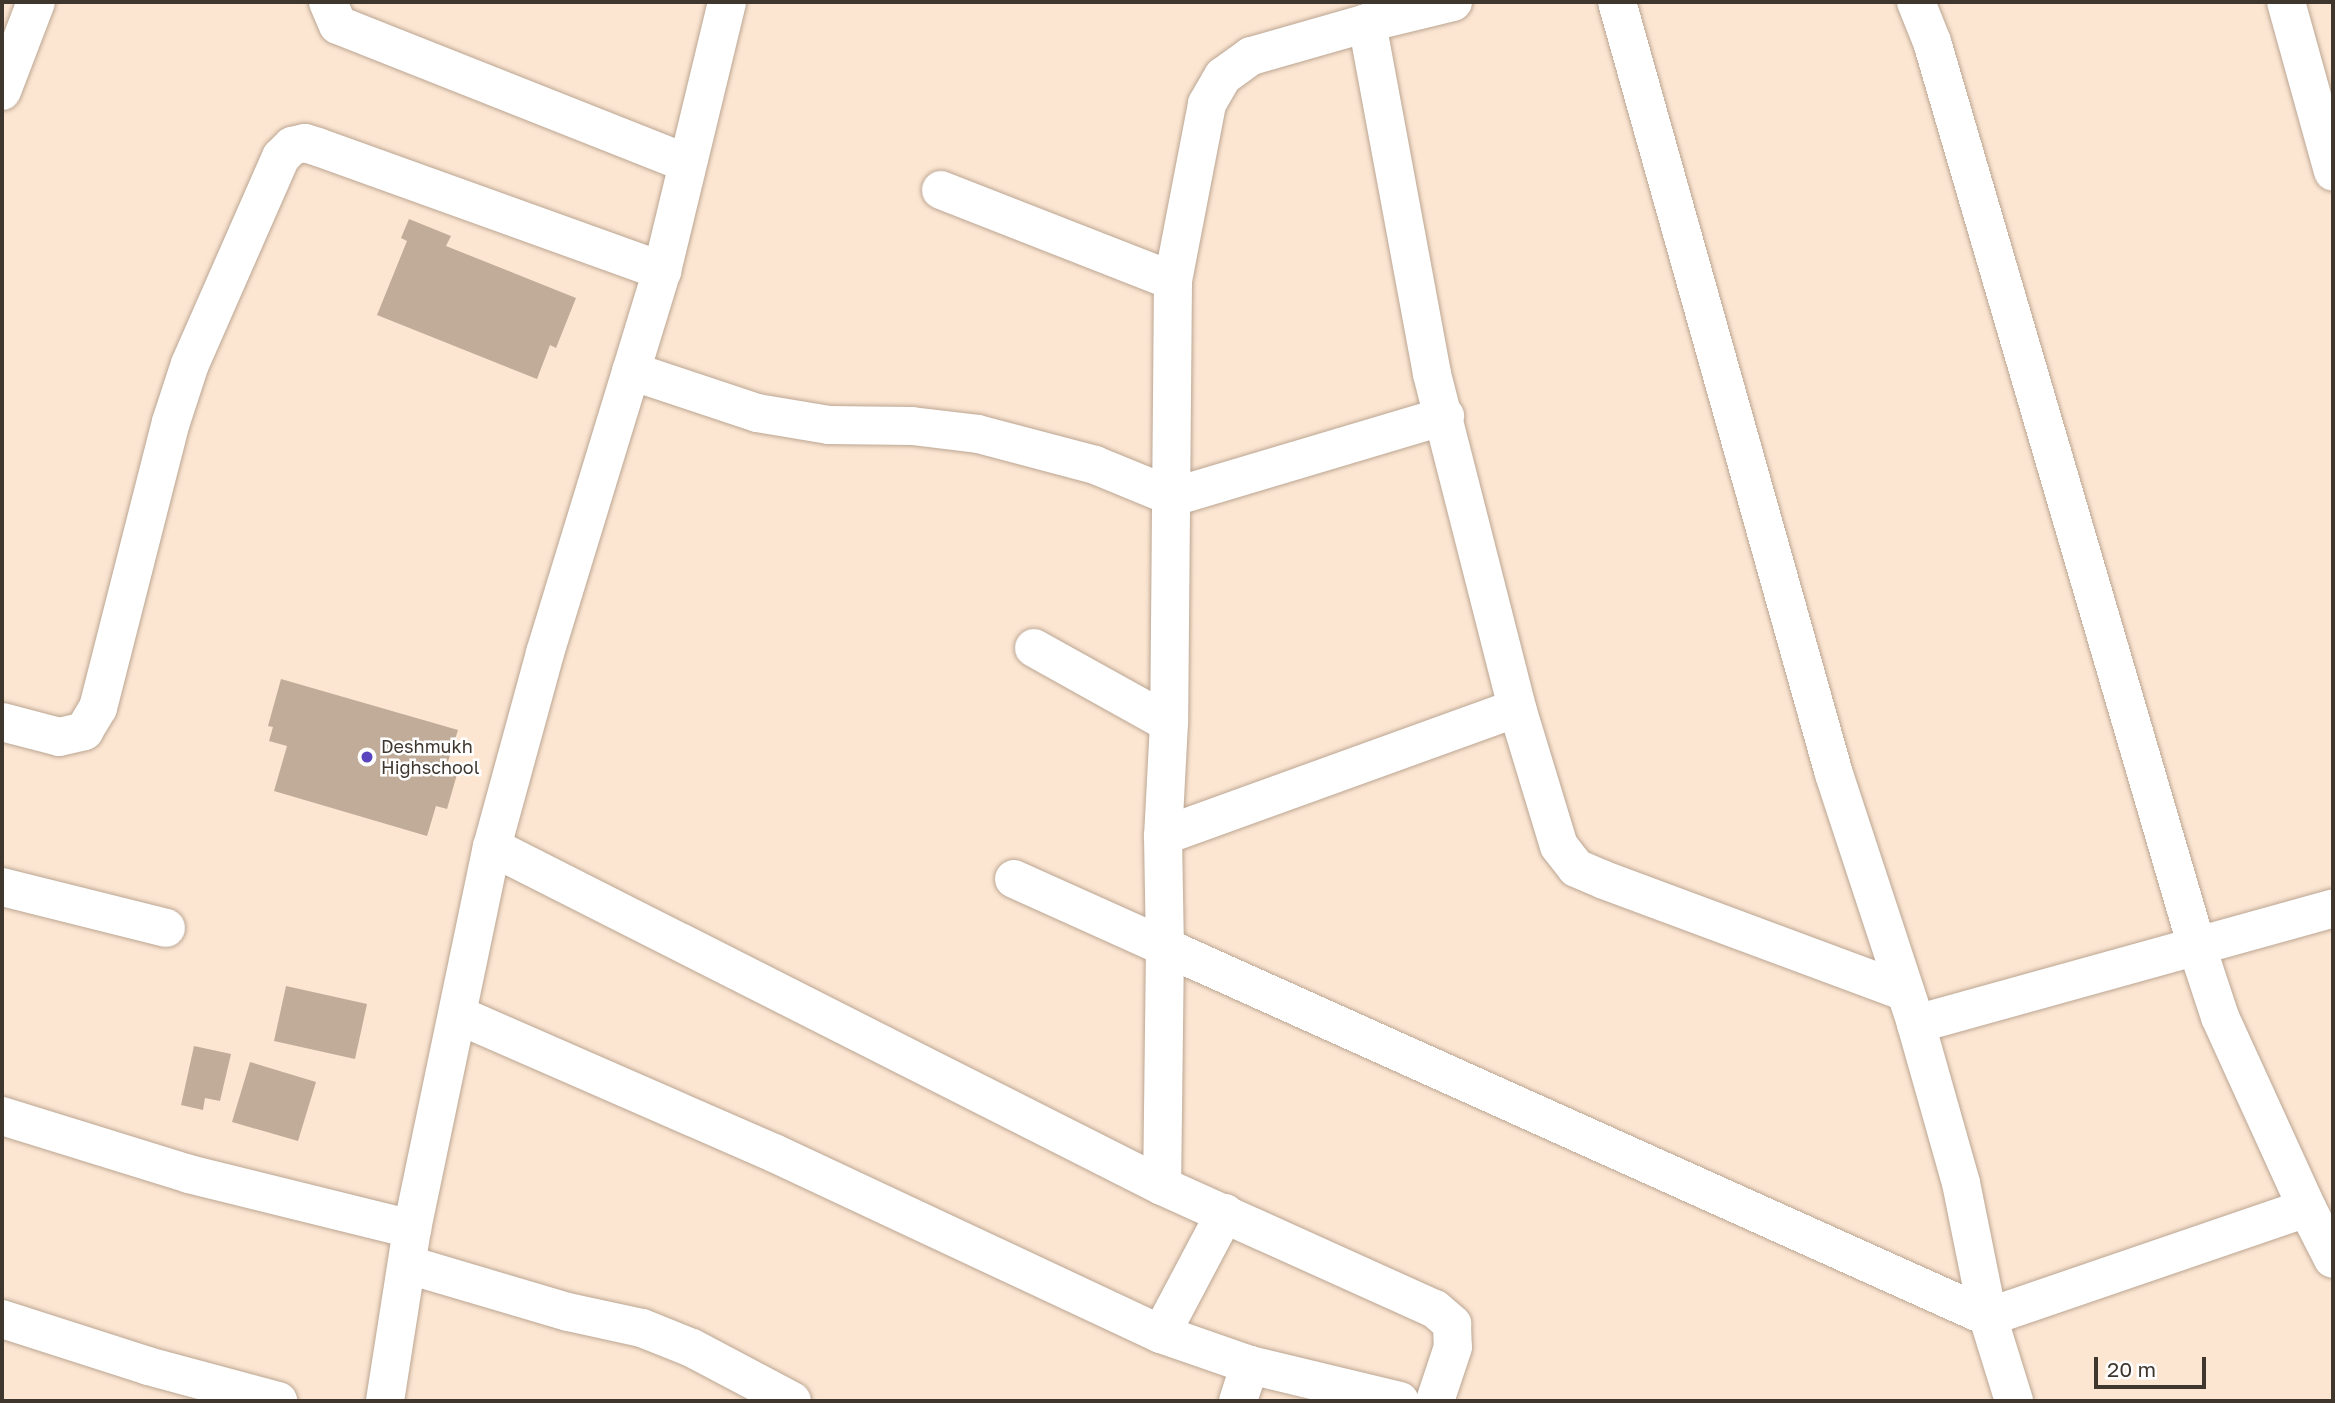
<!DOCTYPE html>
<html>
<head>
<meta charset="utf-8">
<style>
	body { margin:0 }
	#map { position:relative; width:2335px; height:1403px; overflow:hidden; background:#fce6d2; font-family:"Golos Text",sans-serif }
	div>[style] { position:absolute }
	.building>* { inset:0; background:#c0ac98 }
	.roads { filter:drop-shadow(0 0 2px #bba693) drop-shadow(0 0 2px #bba693) }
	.minor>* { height:38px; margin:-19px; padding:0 19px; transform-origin:19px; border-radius:19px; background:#fff }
	.major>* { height:38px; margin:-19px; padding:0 19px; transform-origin:19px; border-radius:19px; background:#fff }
	.dots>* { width:19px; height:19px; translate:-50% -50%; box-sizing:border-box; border:4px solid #fff; border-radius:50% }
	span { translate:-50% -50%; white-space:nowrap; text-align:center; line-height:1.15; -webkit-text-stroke:5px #fff; paint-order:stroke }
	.poi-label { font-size:18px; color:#3f362e }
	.left { translate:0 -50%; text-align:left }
	.frame { position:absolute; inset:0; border:4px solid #3f362e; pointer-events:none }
	.scale { position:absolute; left:2094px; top:1357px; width:112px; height:32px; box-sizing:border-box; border:4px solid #3f362e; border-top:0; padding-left:9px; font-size:21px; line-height:24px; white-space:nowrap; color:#3f362e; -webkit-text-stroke:5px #fff; paint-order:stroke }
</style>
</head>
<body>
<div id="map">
	<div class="building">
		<div style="clip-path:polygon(409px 219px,451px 236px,446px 246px,576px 298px,556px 348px,550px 345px,537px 379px,377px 315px,407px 241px,401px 238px)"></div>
		<div style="clip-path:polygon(281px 679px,458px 730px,446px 768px,458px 771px,447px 809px,436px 806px,427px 836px,274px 791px,287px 746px,269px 741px,273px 727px,268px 726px)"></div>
		<div style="clip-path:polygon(286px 986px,367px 1004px,355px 1059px,274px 1041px)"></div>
		<div style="clip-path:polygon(194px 1046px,231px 1054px,220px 1101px,205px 1098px,203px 1110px,181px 1105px)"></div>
		<div style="clip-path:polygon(250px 1062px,316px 1082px,298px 1141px,232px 1122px)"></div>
	</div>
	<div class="roads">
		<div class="minor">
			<div style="left:328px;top:2px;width:25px;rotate:67deg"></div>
			<div style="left:338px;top:25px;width:375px;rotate:21.6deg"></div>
			<div style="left:1453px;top:2px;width:89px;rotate:166.3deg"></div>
			<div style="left:1367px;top:23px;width:357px;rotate:79.5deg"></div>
			<div style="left:1432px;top:374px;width:345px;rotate:75.7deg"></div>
			<div style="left:1517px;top:708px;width:144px;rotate:73.1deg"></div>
			<div style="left:1559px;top:846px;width:28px;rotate:52deg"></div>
			<div style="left:1576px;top:868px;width:30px;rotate:23deg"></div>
			<div style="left:1604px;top:880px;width:321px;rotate:20.4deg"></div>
			<div style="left:1617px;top:2px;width:802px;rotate:74.3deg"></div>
			<div style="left:1834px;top:774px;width:263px;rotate:71.8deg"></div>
			<div style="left:1916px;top:1024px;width:165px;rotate:74.2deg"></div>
			<div style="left:1961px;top:1183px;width:137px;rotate:78.6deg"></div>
			<div style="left:1988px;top:1317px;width:88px;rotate:72.8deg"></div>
			<div style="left:1367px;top:23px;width:121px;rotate:164.1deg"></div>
			<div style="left:1251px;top:56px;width:34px;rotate:144deg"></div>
			<div style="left:1223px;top:76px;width:32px;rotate:120deg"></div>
			<div style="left:1207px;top:104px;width:180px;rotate:100.9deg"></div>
			<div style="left:1173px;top:281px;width:442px;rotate:90.5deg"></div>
			<div style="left:1169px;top:723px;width:113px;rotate:93deg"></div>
			<div style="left:1163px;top:836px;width:111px;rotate:89deg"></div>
			<div style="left:1165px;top:947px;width:902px;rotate:24.21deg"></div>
			<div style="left:1988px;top:1317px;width:337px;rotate:-18.9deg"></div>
			<div style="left:2307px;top:1208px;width:210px;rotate:-114.5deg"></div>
			<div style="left:2220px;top:1017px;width:74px;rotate:-108.2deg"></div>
			<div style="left:2197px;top:947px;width:943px;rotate:-106.32deg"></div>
			<div style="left:1932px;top:42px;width:43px;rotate:-111.8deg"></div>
			<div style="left:2px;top:91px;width:95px;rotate:-69.1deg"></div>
			<div style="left:941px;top:190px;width:249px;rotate:21.4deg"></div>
			<div style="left:631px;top:371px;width:133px;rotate:18.4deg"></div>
			<div style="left:757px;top:413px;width:73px;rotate:9.5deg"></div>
			<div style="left:829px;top:425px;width:83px;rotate:0.7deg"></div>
			<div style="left:912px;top:426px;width:66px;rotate:6.9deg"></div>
			<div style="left:978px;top:434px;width:121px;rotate:14.8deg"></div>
			<div style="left:1095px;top:465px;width:84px;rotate:22.3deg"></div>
			<div style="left:1173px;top:497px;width:284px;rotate:-16.6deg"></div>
			<div style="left:1034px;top:648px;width:154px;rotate:29.1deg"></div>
			<div style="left:2px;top:722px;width:59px;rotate:14.7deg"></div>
			<div style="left:59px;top:737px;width:26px;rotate:-13deg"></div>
			<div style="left:84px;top:731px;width:27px;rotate:-59deg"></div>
			<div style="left:98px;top:708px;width:295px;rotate:-75.7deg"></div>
			<div style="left:171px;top:422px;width:61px;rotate:-71.9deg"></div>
			<div style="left:190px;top:364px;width:226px;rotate:-66.3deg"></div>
			<div style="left:281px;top:157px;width:16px;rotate:-45deg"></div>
			<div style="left:292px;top:146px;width:13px;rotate:-13deg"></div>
			<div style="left:305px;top:143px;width:14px;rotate:17deg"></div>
			<div style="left:318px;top:147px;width:366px;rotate:19.8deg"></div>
			<div style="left:1163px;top:836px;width:376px;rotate:-19.9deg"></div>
			<div style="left:492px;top:847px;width:751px;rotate:26.84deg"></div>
			<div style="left:1014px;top:879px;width:166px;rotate:24.2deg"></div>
			<div style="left:1165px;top:947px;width:239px;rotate:90.7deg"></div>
			<div style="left:1162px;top:1186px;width:299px;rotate:24.3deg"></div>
			<div style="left:1435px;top:1309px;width:23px;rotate:41deg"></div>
			<div style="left:1452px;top:1324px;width:23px;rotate:88deg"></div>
			<div style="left:1453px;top:1347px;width:57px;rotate:108.4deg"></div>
			<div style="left:2px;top:887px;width:169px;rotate:14deg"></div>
			<div style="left:458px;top:1015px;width:345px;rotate:23.6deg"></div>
			<div style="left:774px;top:1153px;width:427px;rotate:25.1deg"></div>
			<div style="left:1161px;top:1334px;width:94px;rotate:19.2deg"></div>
			<div style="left:1250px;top:1365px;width:154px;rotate:13.5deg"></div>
			<div style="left:1916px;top:1024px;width:433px;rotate:-15.5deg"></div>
			<div style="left:2px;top:1116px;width:196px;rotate:17.2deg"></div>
			<div style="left:189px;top:1174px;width:230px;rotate:13.9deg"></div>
			<div style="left:2307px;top:1208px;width:57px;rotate:63deg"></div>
			<div style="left:409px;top:1265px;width:166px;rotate:16.5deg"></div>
			<div style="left:568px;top:1312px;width:76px;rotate:12.2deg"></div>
			<div style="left:642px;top:1328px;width:54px;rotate:21.8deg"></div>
			<div style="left:692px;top:1348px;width:113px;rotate:27.9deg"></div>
			<div style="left:2px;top:1319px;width:153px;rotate:17.8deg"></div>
			<div style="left:148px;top:1366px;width:135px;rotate:15.1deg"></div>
			<div style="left:1161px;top:1334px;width:137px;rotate:-62.1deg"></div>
			<div style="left:385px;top:1401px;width:174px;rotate:-81.1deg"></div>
			<div style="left:412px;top:1229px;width:390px;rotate:-78.2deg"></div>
			<div style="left:492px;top:847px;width:201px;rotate:-74.7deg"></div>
			<div style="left:545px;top:653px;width:400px;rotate:-73deg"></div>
			<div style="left:662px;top:271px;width:277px;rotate:-76.4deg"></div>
			<div style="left:1238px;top:1401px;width:38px;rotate:-72deg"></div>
		</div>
		<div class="major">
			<div style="left:2286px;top:2px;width:176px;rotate:74.5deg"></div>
		</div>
	</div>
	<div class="dots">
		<div style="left:367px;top:757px;background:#5945bd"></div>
	</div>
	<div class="poi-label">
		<span class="left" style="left:381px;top:757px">Deshmukh<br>Highschool</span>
	</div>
	<div class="frame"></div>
	<div class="scale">20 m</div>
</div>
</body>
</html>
